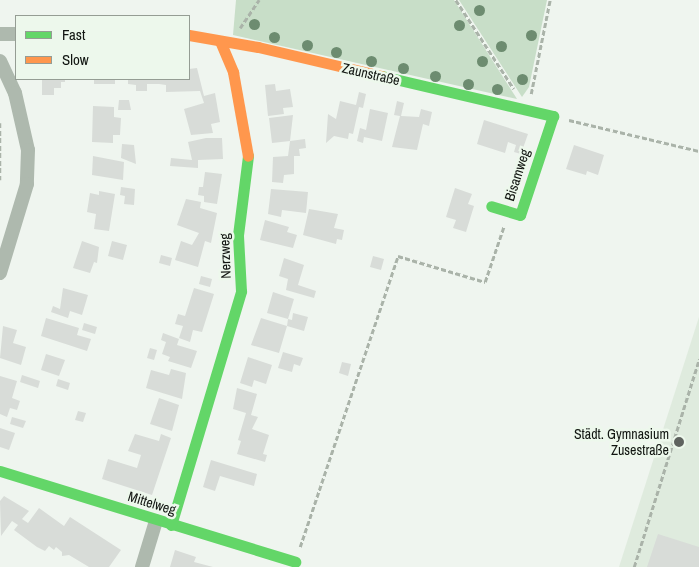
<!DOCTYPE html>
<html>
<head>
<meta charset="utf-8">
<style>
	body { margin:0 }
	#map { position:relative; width:699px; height:567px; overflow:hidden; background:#eff5ef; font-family:"Archivo Narrow",sans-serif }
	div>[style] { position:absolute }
	.built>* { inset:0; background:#dfebde }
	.green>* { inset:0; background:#c8dec8 }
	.building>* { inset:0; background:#d8dcd8 }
	.path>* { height:2.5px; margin-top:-1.25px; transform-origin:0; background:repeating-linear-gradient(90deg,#aab3a9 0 5px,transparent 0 7.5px) }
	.street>* { height:14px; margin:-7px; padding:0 7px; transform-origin:7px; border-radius:7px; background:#aeb9ae }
	.fast>* { height:11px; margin:-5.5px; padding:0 5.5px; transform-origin:5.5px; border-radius:5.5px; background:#63d668 }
	.slow>* { height:11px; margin:-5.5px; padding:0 5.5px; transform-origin:5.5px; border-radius:5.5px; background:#ff974d }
	.trees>* { width:11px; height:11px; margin:-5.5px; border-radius:50%; background:#6d8c70 }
	.dots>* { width:14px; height:14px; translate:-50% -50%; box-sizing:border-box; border:2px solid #edf8ec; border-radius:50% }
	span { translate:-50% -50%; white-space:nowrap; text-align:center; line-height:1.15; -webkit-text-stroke:5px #edf8ec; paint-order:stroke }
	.street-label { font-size:14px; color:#111511 }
	.poi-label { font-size:14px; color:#111511 }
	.right { translate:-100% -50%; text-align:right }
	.legend { position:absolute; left:15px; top:15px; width:175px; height:65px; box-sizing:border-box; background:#edf8ec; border:1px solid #959d94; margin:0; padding:6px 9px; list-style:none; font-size:15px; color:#111511 }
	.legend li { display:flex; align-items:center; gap:10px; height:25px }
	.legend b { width:25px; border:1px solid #959d94 }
</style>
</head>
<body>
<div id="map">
	<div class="built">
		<div style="clip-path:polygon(699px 317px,699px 567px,619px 567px)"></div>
	</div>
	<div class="green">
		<div style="clip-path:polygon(236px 0,454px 0,517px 99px,233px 35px)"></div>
		<div style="clip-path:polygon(459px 0,547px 0,529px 87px,522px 97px)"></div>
	</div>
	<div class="building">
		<div style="clip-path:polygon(197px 68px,204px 96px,215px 93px,220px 122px,211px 124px,213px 133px,191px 135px,184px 109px,204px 103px,200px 91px,166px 92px,166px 85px,159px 84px,147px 84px,147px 91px,136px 91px,136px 85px,128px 84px,128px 79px,189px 79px,189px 69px)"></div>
		<div style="clip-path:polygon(42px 79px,65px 79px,65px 82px,61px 82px,61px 88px,54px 88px,54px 95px,42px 95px)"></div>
		<div style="clip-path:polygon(94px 79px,115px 79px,115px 84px,94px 84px)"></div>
		<div style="clip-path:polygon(275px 84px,276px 91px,290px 89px,293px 107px,283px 108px,284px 114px,268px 116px,265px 85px)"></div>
		<div style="clip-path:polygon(359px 92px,366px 94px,363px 108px,359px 107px,353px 134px,349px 133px,348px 139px,334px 136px,326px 143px,328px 114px,336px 119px,340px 101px,356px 105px)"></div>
		<div style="clip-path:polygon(119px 100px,129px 100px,131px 110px,118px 110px)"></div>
		<div style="clip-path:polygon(397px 101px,404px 103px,401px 116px,419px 117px,421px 109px,432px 112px,429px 126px,423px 124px,417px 150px,392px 147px,400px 116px,394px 115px)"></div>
		<div style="clip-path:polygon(93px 106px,114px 107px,114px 117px,121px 118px,120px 135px,113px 135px,113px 143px,92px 142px)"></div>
		<div style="clip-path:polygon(370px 109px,388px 113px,382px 141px,364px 137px,363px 143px,357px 141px,360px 128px,366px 130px)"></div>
		<div style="clip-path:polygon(293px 115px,290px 141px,272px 143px,269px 118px)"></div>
		<div style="clip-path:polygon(484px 120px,528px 134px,521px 154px,514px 152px,516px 145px,508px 142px,505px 153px,477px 144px)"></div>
		<div style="clip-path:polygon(206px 138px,222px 138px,223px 159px,198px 160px,198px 168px,170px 166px,171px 158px,192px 160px,188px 142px)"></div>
		<div style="clip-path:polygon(305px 139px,306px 148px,299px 149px,300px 156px,294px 156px,294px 174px,284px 175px,283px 183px,272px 182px,273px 157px,288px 156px,290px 141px)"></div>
		<div style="clip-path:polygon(122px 144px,134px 145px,136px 164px,121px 158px)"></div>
		<div style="clip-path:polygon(574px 145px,604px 155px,598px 175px,587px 171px,586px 175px,566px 169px)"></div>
		<div style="clip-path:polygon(93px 156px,124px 162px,123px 180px,92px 175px)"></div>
		<div style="clip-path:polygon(205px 172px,222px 174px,217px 204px,204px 202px,204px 196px,198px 195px,199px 187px,203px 187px)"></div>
		<div style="clip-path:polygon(121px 187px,135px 189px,134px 205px,124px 204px,125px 196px,120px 195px)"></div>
		<div style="clip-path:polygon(455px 188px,472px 194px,468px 204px,474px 206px,466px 232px,453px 228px,456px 220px,446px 217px)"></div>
		<div style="clip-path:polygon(271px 189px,308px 192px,306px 213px,282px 210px,281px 217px,268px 214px)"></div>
		<div style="clip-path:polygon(99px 191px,115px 194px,109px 231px,94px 229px,96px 214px,87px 212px,90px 193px,99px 195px)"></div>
		<div style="clip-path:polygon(186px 199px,201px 202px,200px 208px,217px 213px,211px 243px,205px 241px,198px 267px,175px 260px,181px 241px,192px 245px,199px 233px,177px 225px)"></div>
		<div style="clip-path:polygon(309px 209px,338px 214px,334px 228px,344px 230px,342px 240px,337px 239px,336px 244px,303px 235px)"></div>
		<div style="clip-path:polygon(265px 220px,289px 227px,287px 232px,297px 235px,293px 248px,260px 240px)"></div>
		<div style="clip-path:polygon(82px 241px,99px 247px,97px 263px,94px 262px,90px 273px,73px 268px)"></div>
		<div style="clip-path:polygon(112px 241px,127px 245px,123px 260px,108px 256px)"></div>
		<div style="clip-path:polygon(161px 255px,172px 258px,170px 266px,159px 263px)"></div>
		<div style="clip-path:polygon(373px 256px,384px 259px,381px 270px,370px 267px)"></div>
		<div style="clip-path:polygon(284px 258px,304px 265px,298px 285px,316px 291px,314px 298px,286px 290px,288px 279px,279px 276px)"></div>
		<div style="clip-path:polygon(201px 276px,212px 279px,210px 287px,199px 284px)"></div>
		<div style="clip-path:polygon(63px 288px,88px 295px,82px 315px,70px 311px,68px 318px,51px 312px,53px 306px,60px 309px)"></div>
		<div style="clip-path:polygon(194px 288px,214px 294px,202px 332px,193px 330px,190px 342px,179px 338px,183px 326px,175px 324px,178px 314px,185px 316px)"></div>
		<div style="clip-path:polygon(273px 292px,294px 299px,288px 319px,292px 320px,293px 313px,308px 317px,304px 331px,287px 326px,279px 353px,251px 345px,261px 318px,287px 326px,288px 319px,267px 313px)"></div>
		<div style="clip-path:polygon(46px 318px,79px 328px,77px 335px,91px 339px,87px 351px,41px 336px)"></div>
		<div style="clip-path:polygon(84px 323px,97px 327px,95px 334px,82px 330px)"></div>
		<div style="clip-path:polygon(3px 326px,17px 330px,13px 343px,26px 347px,21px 365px,0 358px)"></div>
		<div style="clip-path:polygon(163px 333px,179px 339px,177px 345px,197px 351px,191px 368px,168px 361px,170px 357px,162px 354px,166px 342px,161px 340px)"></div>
		<div style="clip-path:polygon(150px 348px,157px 350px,154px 360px,147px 358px)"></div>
		<div style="clip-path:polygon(283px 352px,303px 358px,300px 366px,294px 364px,292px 372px,278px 368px)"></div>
		<div style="clip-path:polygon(46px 354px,65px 360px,59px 376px,41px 370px)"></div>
		<div style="clip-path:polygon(248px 357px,272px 365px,266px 384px,254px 380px,252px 387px,240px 383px)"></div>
		<div style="clip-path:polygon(342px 362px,351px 364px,348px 376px,339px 373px)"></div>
		<div style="clip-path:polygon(171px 369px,186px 373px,182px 399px,146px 388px,151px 370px,169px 375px)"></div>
		<div style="clip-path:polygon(22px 375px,40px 381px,38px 388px,20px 382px)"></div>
		<div style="clip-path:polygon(0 376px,17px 381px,12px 398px,20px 401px,17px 410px,10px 408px,7px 417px,0 414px)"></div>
		<div style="clip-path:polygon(58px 379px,70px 383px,68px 390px,56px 386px)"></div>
		<div style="clip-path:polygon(237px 388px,257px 394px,251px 415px,258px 417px,252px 429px,269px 435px,263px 454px,267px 455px,265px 462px,237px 454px,241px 441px,238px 440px,246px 413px,233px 409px)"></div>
		<div style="clip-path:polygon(159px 398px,179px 405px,172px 431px,150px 424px)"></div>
		<div style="clip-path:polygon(78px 411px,86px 413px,83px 422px,75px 420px)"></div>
		<div style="clip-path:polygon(12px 417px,26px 421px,23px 428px,10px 424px)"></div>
		<div style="clip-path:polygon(0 428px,15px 433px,9px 450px,0 447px)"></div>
		<div style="clip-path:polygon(135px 434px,159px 441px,161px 434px,171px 438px,152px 495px,102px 479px,108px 459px,137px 468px,141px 455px,128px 451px)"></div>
		<div style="clip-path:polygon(211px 460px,257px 474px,254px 486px,220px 476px,215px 491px,203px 487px)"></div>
		<div style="clip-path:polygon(4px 496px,29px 511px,22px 519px,28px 523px,39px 508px,64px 526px,70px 517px,121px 550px,109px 567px,89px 567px,69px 555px,62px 556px,62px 552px,56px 547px,54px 550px,49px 546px,45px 551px,37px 547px,14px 530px,18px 525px,12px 521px,1px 536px,0 501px)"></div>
		<div style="clip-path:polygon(658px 534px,699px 547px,699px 567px,647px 567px)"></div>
		<div style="clip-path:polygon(175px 550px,196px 557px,194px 562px,213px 567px,170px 567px)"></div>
	</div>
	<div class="path">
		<div style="left:456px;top:0;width:106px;rotate:56.9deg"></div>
		<div style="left:240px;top:28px;width:34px;rotate:-56deg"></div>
		<div style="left:531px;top:94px;width:96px;rotate:-78.6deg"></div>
		<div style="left:569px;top:120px;width:134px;rotate:13.4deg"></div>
		<div style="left:0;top:123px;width:57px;rotate:90deg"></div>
		<div style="left:300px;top:547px;width:307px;rotate:-71.4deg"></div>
		<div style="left:398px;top:256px;width:91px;rotate:16.6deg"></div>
		<div style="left:485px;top:282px;width:59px;rotate:-71.3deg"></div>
		<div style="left:634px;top:567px;width:218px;rotate:-72.6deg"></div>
	</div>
	<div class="street">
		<div style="left:0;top:34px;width:16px"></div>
		<div style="left:0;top:61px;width:35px;rotate:65deg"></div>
		<div style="left:15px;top:93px;width:58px;rotate:77.2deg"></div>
		<div style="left:28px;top:150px;width:34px;rotate:92deg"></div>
		<div style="left:27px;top:184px;width:93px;rotate:106.9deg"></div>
		<div style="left:142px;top:567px;width:48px;rotate:-73.1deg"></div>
	</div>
	<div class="fast">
		<div style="left:382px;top:76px;width:176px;rotate:13.2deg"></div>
		<div style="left:553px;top:116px;width:104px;rotate:108.4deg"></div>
		<div style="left:520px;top:215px;width:30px;rotate:-163deg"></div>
		<div style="left:0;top:471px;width:309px;rotate:17.1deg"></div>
		<div style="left:171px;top:525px;width:244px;rotate:-73.3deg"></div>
		<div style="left:241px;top:291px;width:56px;rotate:-93.1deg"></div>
		<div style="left:238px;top:235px;width:80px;rotate:-82.8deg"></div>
	</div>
	<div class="slow">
		<div style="left:189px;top:35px;width:70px;rotate:9.9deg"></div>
		<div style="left:258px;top:47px;width:127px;rotate:13.2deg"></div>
		<div style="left:220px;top:41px;width:34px;rotate:67deg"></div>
		<div style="left:233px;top:72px;width:85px;rotate:79.9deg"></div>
	</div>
	<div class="trees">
		<div style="left:479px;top:10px"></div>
		<div style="left:254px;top:24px"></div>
		<div style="left:459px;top:25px"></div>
		<div style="left:531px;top:35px"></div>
		<div style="left:274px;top:37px"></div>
		<div style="left:307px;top:45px"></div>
		<div style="left:501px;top:46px"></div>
		<div style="left:336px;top:52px"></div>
		<div style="left:371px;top:61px"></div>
		<div style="left:482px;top:61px"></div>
		<div style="left:403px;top:68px"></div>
		<div style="left:435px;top:76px"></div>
		<div style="left:522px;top:79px"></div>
		<div style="left:468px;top:84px"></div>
		<div style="left:497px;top:89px"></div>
	</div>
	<div class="dots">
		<div style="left:679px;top:442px;background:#5f635f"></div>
	</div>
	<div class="street-label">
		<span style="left:371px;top:74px;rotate:13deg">Zaunstraße</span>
		<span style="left:517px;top:175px;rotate:-72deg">Bisamweg</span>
		<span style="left:225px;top:256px;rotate:-92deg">Nerzweg</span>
		<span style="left:152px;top:503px;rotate:17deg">Mittelweg</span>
	</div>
	<div class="poi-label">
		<span class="right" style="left:669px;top:442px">Städt. Gymnasium<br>Zusestraße</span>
	</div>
	<ul class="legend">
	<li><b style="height:6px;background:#63d668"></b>Fast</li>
	<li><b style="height:6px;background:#ff974d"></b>Slow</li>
	</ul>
</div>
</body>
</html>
